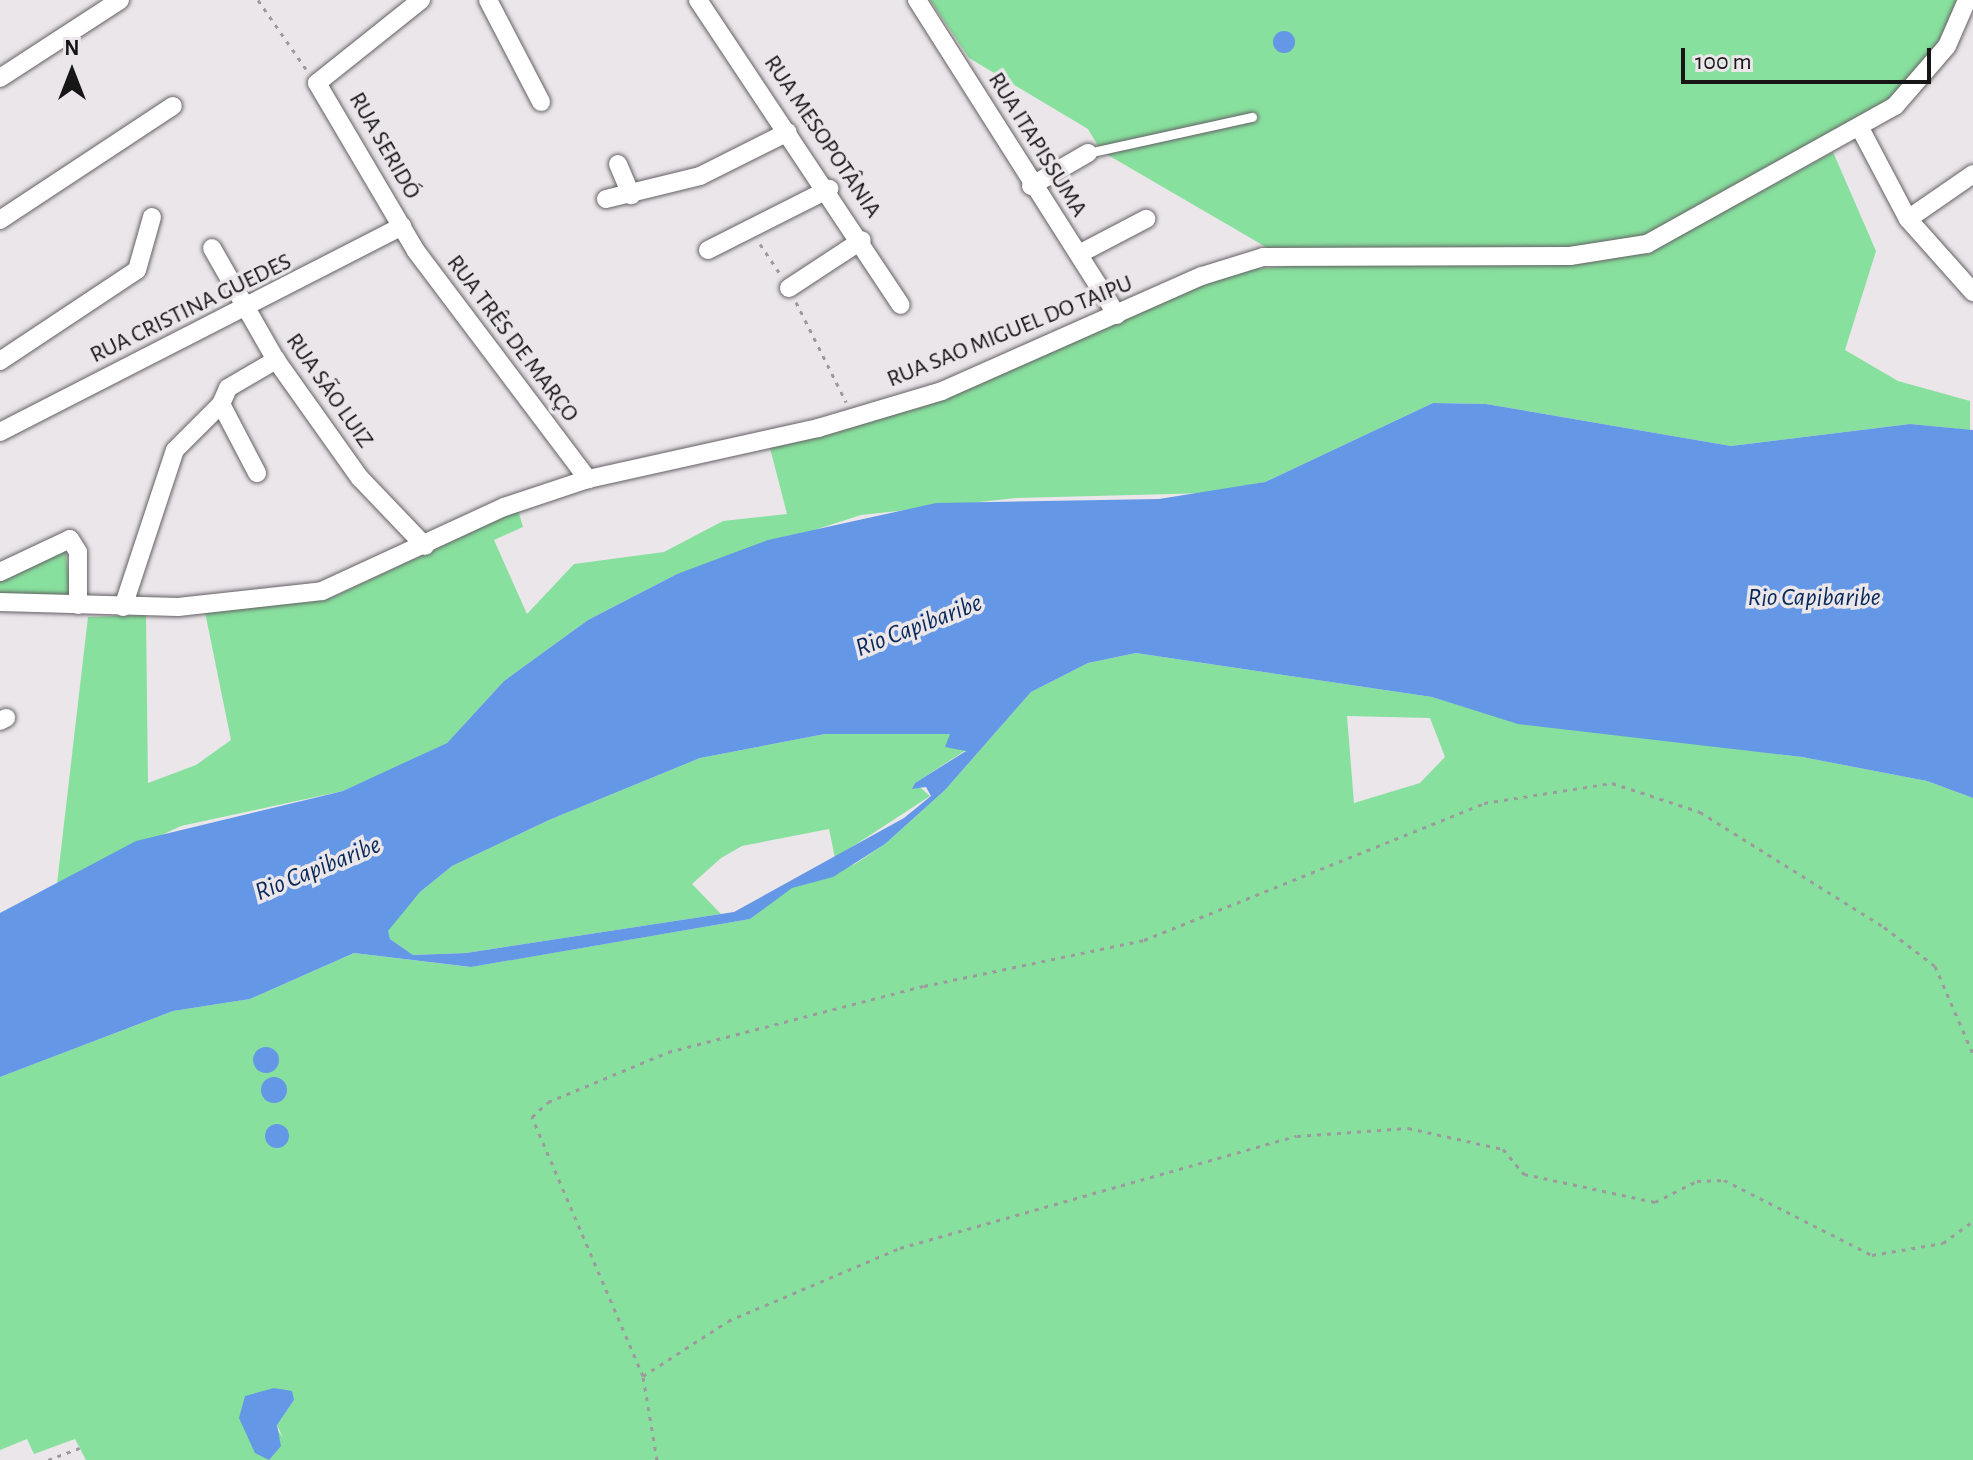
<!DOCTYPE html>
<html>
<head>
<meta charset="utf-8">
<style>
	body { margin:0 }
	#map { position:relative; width:1973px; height:1460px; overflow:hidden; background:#eae6ea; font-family:"Alegreya Sans",sans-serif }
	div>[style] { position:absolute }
	.green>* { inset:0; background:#88e09e }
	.water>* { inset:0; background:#6497e5 }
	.round { border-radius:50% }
	.path>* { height:3px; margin-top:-1.5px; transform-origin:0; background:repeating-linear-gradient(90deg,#9d9a9d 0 4px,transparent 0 10px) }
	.roads { filter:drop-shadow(0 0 2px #646064) drop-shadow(0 0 2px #646064) }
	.lane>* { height:9px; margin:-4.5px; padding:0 4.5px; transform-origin:4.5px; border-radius:4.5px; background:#fff }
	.street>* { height:18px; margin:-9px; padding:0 9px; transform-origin:9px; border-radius:9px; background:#fff }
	span { translate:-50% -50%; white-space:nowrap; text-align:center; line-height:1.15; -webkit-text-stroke:7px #eae6ea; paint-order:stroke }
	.street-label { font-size:24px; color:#171617 }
	.water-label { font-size:26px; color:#072858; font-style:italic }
	.north { position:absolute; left:32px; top:32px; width:80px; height:80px; -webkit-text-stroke:6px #eae6ea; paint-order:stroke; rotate:0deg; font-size:22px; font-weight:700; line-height:32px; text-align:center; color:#171617 }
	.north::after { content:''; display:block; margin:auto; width:28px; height:36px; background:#171617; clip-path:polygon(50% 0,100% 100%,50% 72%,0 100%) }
	.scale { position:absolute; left:1681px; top:48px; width:250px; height:36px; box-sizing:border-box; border:4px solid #171617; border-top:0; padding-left:10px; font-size:24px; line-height:28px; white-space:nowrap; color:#171617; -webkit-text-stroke:6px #eae6ea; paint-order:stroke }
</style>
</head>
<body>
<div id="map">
	<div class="green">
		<div style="clip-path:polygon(930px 0,1963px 0,1934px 57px,1898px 99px,1624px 247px,1278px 254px,1101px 151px,1088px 129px,969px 58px)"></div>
		<div style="clip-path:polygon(1833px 152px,1876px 251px,1845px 350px,1898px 381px,1970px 401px,1970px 430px,1910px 424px,1731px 446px,1486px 404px,1433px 403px,1265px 482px,1210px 493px,1016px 498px,861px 515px,677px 574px,588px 620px,504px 681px,447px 743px,397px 767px,343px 791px,181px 826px,57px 884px,88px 617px,146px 615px,148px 783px,196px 765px,231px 740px,205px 612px,331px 598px,518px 510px,523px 527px,494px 540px,527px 614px,574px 564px,664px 552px,723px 521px,787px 514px,770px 448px,926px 406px,1233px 270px,1670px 241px)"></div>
		<div style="clip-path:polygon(65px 549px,72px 595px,0 599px,0 579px)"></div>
		<div style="clip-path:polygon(evenodd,1136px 653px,1432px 697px,1518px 723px,1802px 757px,1927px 781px,1973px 798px,1973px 1460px,86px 1460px,75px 1439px,34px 1454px,27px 1439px,0 1450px,0 1077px,173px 1011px,250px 999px,354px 953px,470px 967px,750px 919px,792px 887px,855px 864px,885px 844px,945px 790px,1031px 692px,1088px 663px,1136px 653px,1347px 716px,1430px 718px,1445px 757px,1420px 783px,1354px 803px,1347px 716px,1136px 653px,275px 1388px,294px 1400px,277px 1425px,283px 1438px,256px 1397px,275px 1388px)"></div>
		<div style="clip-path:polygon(825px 734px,952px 734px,966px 750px,915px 783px,930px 796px,835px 858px,829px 829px,742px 846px,721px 858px,692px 884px,721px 914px,466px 953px,413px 955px,390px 939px,387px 931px,420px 892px,452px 866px,549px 820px,700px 758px)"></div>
	</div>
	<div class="water">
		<div class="round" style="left:1273px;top:31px;width:22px;height:22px"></div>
		<div style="clip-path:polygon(evenodd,1433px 403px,1486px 404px,1731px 446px,1910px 424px,1973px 430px,1973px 798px,1927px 781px,1802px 757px,1518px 724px,1432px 697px,1136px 653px,1088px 663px,1031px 692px,945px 790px,885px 844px,833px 877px,792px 888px,750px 919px,471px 967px,354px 953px,250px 999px,173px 1011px,0 1077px,0 913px,136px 841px,343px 791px,447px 743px,504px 681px,588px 620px,677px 574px,768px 540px,936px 503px,1159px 499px,1265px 482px,1433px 403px,825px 734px,950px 734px,945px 747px,966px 751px,915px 783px,912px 789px,926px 787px,931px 796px,904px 818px,734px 912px,466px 953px,413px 955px,390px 939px,388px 931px,420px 892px,452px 866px,549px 820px,700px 758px,825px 734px)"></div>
		<div class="round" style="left:253px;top:1047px;width:26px;height:26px"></div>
		<div class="round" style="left:261px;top:1077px;width:26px;height:26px"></div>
		<div class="round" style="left:265px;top:1124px;width:24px;height:24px"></div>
		<div style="clip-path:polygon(274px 1388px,292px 1391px,294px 1400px,277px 1425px,281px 1446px,269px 1460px,255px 1453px,239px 1418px,245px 1396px)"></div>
	</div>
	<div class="path">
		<div style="left:258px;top:0;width:84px;rotate:55.2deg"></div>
		<div style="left:760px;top:244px;width:36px;rotate:56deg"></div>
		<div style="left:796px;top:302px;width:112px;rotate:63.4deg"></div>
		<div style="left:643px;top:1376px;width:101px;rotate:-32.9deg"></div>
		<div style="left:728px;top:1321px;width:187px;rotate:-23deg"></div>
		<div style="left:900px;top:1248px;width:412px;rotate:-15.8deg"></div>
		<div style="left:1297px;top:1136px;width:111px;rotate:-4.1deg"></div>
		<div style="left:1408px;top:1128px;width:97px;rotate:12.5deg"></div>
		<div style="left:1503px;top:1149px;width:33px;rotate:50deg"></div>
		<div style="left:1524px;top:1174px;width:134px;rotate:12.1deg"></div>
		<div style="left:1655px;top:1202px;width:47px;rotate:-26.6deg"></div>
		<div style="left:1697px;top:1181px;width:27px;rotate:-2deg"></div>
		<div style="left:1724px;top:1180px;width:166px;rotate:26.9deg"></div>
		<div style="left:1872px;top:1255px;width:72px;rotate:-9.6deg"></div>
		<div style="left:1943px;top:1243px;width:37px;rotate:-36deg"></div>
		<div style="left:48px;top:1460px;width:34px;rotate:-21deg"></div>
		<div style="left:657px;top:1460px;width:85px;rotate:-99.5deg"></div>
		<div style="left:643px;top:1376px;width:282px;rotate:-113.2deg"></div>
		<div style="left:532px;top:1117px;width:22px;rotate:-43deg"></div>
		<div style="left:548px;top:1102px;width:130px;rotate:-22.6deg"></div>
		<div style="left:668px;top:1052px;width:264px;rotate:-14.5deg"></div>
		<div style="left:924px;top:986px;width:225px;rotate:-11.8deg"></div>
		<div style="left:1144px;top:940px;width:367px;rotate:-21.9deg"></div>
		<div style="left:1484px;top:803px;width:130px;rotate:-8.9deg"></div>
		<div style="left:1612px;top:783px;width:93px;rotate:18.2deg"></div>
		<div style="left:1700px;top:812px;width:217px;rotate:32deg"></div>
		<div style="left:1884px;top:927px;width:64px;rotate:37.4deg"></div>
		<div style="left:1935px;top:966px;width:96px;rotate:66.6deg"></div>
	</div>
	<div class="roads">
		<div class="lane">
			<div style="left:1088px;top:153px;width:168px;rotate:-12.4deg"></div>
		</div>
		<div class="street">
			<div style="left:421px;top:0;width:133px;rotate:141.4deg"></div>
			<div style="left:317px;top:83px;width:195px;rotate:59.5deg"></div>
			<div style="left:416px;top:251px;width:286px;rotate:53deg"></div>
			<div style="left:488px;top:0;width:115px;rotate:62.5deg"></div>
			<div style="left:698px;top:0;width:366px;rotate:56.4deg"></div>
			<div style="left:917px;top:0;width:373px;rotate:57.6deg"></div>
			<div style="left:0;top:78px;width:143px;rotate:-33deg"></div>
			<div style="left:1861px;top:130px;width:101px;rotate:62.2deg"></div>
			<div style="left:1908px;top:219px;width:98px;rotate:48.3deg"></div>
			<div style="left:618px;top:164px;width:34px;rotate:67deg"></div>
			<div style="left:1031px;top:186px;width:66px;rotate:-30.1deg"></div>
			<div style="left:606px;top:199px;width:97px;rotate:-13.7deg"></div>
			<div style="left:700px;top:176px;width:98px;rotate:-26.6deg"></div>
			<div style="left:1908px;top:219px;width:79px;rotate:-34.7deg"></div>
			<div style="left:0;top:220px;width:207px;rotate:-33.4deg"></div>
			<div style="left:212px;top:248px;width:129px;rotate:60.3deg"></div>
			<div style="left:276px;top:360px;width:145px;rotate:54.6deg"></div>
			<div style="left:360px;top:478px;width:94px;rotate:46.3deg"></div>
			<div style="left:708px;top:250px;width:136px;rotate:-26.8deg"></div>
			<div style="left:1079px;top:254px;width:76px;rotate:-27.6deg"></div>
			<div style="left:789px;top:288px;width:87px;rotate:-33.3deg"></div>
			<div style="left:0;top:361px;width:164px;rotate:-33.6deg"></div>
			<div style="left:137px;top:270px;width:55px;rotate:-74.2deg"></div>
			<div style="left:221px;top:404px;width:78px;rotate:62.4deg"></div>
			<div style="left:0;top:432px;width:452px;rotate:-27.1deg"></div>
			<div style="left:0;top:572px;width:77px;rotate:-25.2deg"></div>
			<div style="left:70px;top:539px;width:15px;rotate:58deg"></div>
			<div style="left:78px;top:552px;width:53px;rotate:90deg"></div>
			<div style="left:0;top:602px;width:178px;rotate:1.6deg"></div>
			<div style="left:178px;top:607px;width:145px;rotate:-6.3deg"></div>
			<div style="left:322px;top:591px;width:200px;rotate:-24.8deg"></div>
			<div style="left:504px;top:507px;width:89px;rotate:-18.4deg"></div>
			<div style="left:588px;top:479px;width:236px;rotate:-12.5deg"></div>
			<div style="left:818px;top:428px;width:129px;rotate:-16.6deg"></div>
			<div style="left:942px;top:391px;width:284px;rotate:-23.9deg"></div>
			<div style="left:1202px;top:276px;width:64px;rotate:-17.3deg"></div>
			<div style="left:1263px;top:257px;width:307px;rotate:-0.2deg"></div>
			<div style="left:1570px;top:256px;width:78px;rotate:-8.9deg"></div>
			<div style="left:1647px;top:244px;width:284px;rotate:-29.1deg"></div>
			<div style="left:1895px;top:106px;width:79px;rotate:-49.1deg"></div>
			<div style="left:1947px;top:46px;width:50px;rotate:-66.5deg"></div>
			<div style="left:123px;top:607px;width:165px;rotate:-71.7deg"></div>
			<div style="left:175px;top:450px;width:65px;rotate:-45deg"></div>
			<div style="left:221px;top:404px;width:17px;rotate:-66deg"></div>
			<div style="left:228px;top:388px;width:56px;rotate:-30.3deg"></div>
			<div style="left:0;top:721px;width:7px;rotate:-27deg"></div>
		</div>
	</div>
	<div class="street-label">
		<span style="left:822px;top:137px;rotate:56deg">RUA MESOPOTÂNIA</span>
		<span style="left:1037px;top:145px;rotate:58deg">RUA ITAPISSUMA</span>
		<span style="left:384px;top:146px;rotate:60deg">RUA SERIDÓ</span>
		<span style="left:191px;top:309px;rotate:-26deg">RUA CRISTINA GUEDES</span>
		<span style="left:1010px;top:332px;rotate:-22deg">RUA SAO MIGUEL DO TAIPU</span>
		<span style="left:512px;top:339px;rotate:53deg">RUA TRÊS DE MARÇO</span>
		<span style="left:329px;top:391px;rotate:55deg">RUA SÃO LUIZ</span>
	</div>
	<div class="water-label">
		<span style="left:1814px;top:598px">Rio Capibaribe</span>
		<span style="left:919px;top:626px;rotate:-21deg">Rio Capibaribe</span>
		<span style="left:318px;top:869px;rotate:-22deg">Rio Capibaribe</span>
	</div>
	<div class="north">N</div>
	<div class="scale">100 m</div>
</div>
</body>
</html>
